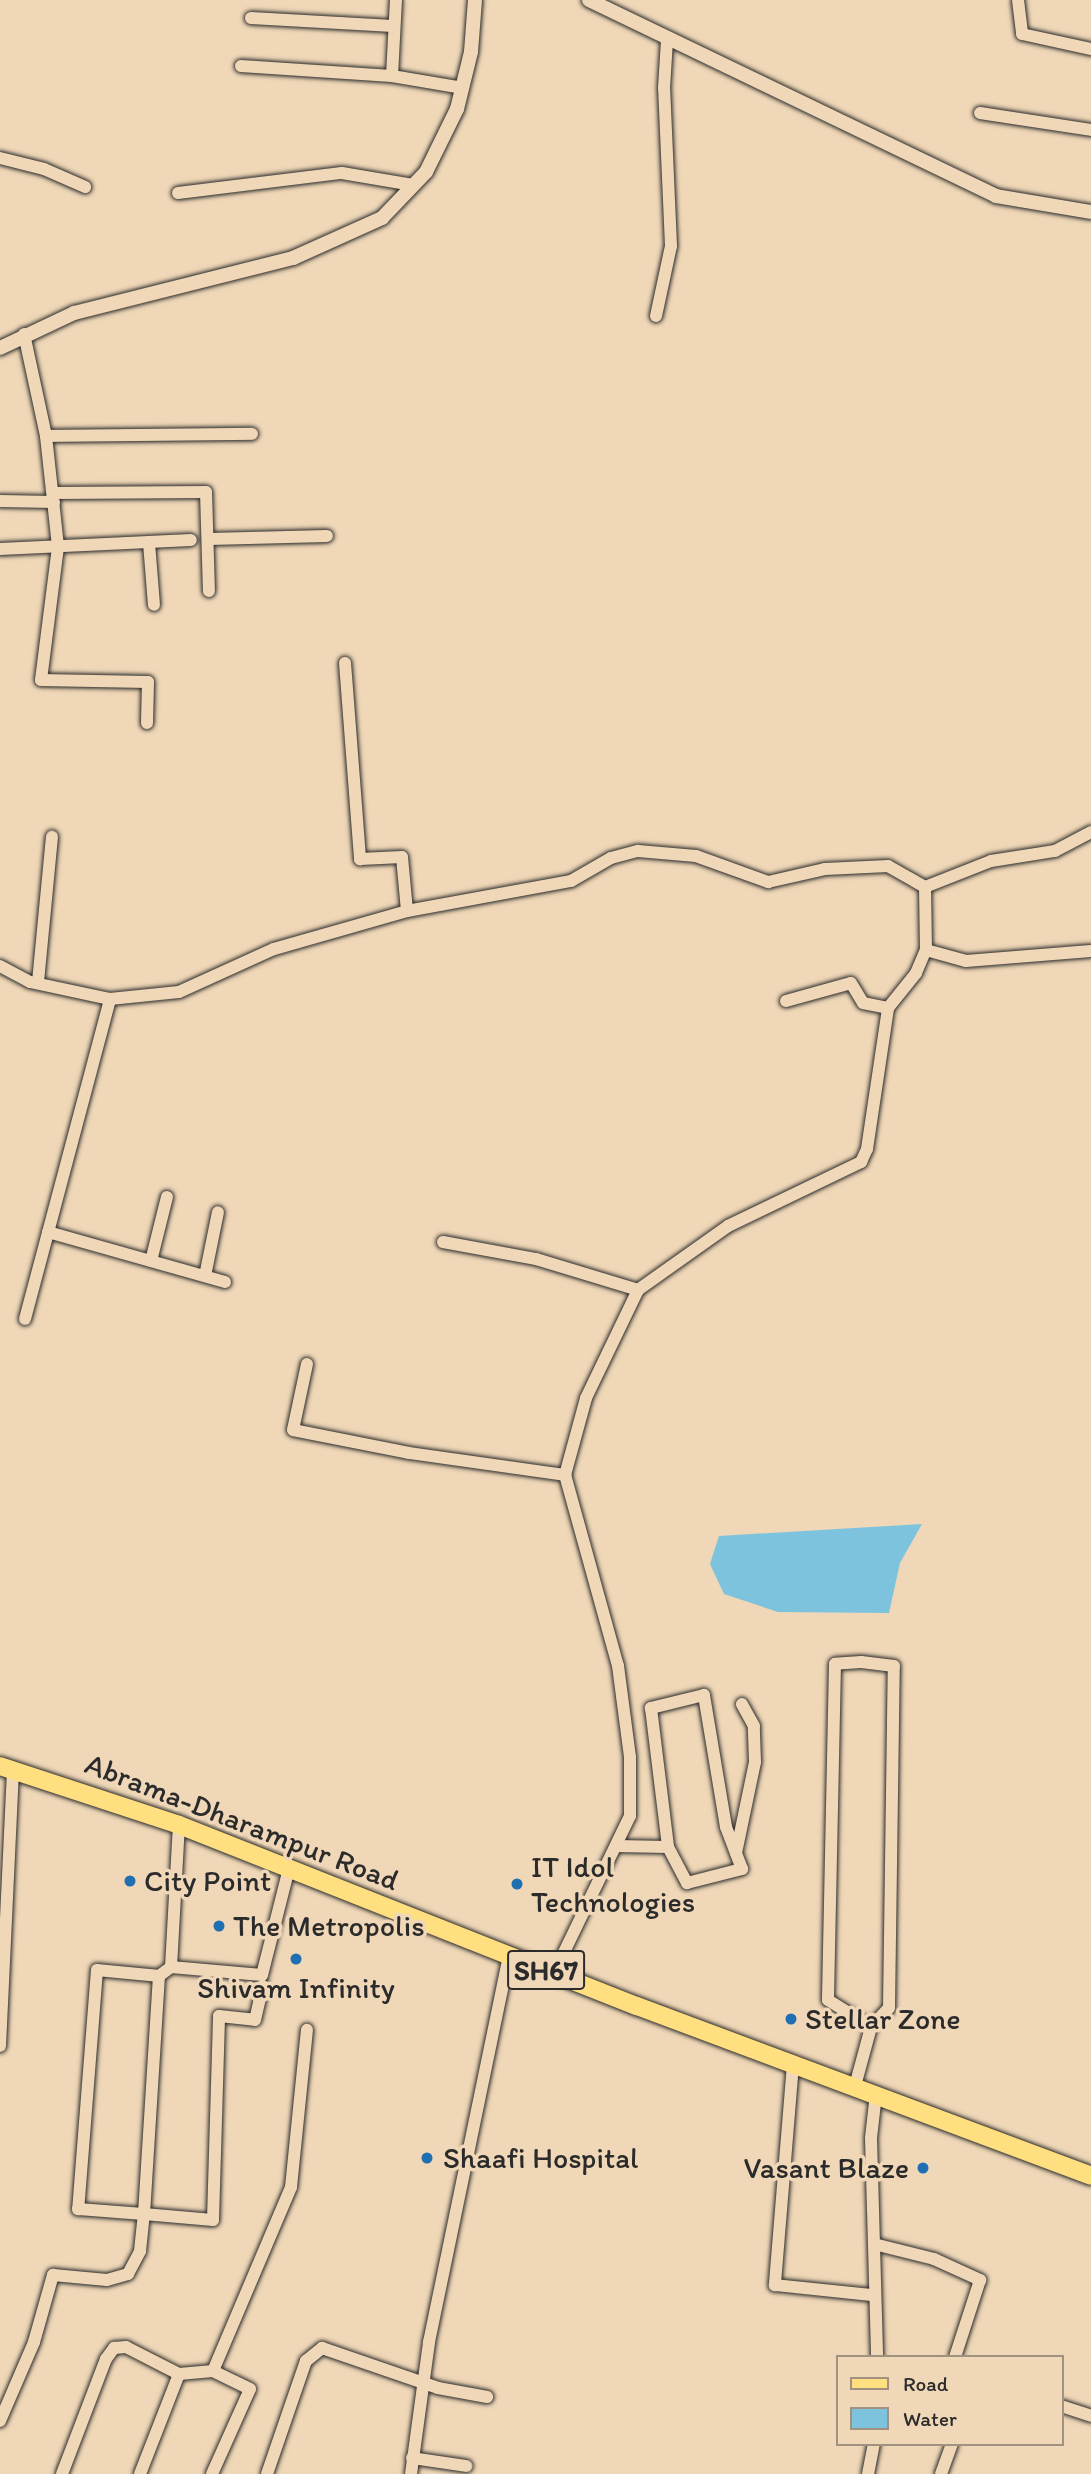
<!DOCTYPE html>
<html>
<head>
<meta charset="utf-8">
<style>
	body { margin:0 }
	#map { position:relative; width:1091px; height:2474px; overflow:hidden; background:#efd7b7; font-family:Itim,sans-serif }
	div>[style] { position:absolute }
	.water>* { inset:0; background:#7dc3de }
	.roads { filter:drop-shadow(0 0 2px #2b2b2b) drop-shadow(0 0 2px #2b2b2b) }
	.minor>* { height:12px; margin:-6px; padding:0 6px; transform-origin:6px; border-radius:6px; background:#efd7b7 }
	.tertiary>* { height:14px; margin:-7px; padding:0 7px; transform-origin:7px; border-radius:7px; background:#efd7b7 }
	.primary>* { height:18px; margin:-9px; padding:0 9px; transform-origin:9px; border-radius:9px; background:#ffdf80 }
	.dots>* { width:19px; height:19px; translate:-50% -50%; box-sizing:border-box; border:4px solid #efd7b7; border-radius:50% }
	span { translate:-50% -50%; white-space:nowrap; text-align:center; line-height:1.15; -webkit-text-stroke:7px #efd7b7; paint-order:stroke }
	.shield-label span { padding:2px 5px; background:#efd7b7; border:2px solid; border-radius:5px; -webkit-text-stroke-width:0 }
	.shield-label { font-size:28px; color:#2b2b2b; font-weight:700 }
	.street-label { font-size:30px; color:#2b2b2b }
	.poi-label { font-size:30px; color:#2b2b2b }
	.left { translate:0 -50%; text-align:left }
	.right { translate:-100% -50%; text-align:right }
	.legend { position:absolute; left:836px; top:2355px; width:228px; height:91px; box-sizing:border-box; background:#efd7b7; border:2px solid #a1927f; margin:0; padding:9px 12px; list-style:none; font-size:21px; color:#2b2b2b }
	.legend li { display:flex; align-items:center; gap:14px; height:35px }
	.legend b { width:35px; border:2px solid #a1927f }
</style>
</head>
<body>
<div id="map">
	<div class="water">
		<div style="clip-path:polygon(922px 1524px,900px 1563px,889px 1613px,778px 1612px,724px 1594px,710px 1564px,719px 1536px)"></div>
	</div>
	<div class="roads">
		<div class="minor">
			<div style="left:1018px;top:0;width:34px;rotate:83deg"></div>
			<div style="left:1022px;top:34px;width:71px;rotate:12.3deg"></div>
			<div style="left:251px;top:18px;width:142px;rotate:3.2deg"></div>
			<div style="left:241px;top:66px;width:151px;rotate:3.8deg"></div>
			<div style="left:392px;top:76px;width:72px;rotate:9.6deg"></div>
			<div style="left:392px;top:76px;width:76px;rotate:-87deg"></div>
			<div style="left:980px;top:113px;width:112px;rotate:8.7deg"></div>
			<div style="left:0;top:158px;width:45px;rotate:14deg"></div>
			<div style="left:44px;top:169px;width:45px;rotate:23.7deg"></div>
			<div style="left:178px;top:193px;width:165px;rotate:-7deg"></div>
			<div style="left:342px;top:173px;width:72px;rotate:9.6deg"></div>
			<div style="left:656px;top:316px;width:72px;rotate:-77.9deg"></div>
			<div style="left:671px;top:246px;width:158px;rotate:-92.5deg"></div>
			<div style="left:664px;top:88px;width:48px;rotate:-86.4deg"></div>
			<div style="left:24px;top:334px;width:104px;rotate:77.8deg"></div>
			<div style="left:46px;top:436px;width:112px;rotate:83.8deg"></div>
			<div style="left:58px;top:547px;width:134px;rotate:97.3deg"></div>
			<div style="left:41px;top:680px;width:107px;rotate:1.1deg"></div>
			<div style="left:148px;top:682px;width:41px;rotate:91.4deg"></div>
			<div style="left:46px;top:436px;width:206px;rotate:-0.6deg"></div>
			<div style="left:53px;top:493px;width:153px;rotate:-0.4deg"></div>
			<div style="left:206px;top:492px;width:99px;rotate:88.3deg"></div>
			<div style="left:0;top:501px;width:54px;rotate:1.1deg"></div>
			<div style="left:209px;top:539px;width:118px;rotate:-1.5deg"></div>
			<div style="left:149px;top:543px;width:62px;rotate:85.4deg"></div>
			<div style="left:0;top:549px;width:191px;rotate:-2.7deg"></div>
			<div style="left:345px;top:663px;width:197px;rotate:85.6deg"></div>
			<div style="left:360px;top:859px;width:42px;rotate:-2.7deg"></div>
			<div style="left:402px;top:857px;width:54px;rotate:84.7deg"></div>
			<div style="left:926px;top:950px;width:41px;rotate:15.4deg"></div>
			<div style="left:966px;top:961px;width:125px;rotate:-4.6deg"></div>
			<div style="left:0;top:966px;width:34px;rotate:28deg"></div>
			<div style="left:30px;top:982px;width:82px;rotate:12deg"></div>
			<div style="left:110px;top:999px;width:69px;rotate:-5.8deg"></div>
			<div style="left:179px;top:992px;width:104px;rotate:-24.4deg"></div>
			<div style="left:274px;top:949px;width:138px;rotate:-15.9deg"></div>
			<div style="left:407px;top:911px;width:167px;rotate:-10.4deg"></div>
			<div style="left:571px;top:881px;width:46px;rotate:-29.9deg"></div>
			<div style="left:611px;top:858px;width:28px;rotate:-15deg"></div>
			<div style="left:638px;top:851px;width:58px;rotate:4.9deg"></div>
			<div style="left:696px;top:856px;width:77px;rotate:19.9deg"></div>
			<div style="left:768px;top:882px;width:58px;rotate:-12.8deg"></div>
			<div style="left:825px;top:869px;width:63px;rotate:-2.7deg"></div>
			<div style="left:888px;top:866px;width:43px;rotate:29.6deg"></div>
			<div style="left:925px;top:887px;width:71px;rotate:-21.5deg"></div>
			<div style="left:991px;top:861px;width:65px;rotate:-8.9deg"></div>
			<div style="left:1055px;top:851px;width:41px;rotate:-27.8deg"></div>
			<div style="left:38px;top:982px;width:146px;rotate:-84.5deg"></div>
			<div style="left:786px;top:1001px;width:67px;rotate:-15.5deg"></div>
			<div style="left:851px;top:983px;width:23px;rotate:59deg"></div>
			<div style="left:863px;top:1003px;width:25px;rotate:11deg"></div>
			<div style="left:48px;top:1232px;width:184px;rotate:15.8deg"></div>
			<div style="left:443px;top:1242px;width:95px;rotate:10.4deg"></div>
			<div style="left:536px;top:1259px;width:107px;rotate:16.9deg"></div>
			<div style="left:151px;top:1261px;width:66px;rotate:-76deg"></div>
			<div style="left:205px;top:1276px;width:65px;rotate:-78.5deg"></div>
			<div style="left:25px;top:1319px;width:331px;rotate:-75.1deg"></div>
			<div style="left:307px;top:1364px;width:67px;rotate:102deg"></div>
			<div style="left:293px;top:1430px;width:118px;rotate:11.2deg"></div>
			<div style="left:409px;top:1453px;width:158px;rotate:8deg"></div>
			<div style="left:616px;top:1846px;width:52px;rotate:1.1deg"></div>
			<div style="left:668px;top:1847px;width:41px;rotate:62.2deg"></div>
			<div style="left:687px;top:1883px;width:57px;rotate:-14.3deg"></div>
			<div style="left:742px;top:1869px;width:45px;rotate:-110.9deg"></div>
			<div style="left:726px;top:1827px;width:134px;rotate:-99.5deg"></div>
			<div style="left:704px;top:1695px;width:55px;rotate:166.2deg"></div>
			<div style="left:651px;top:1708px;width:140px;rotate:83deg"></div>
			<div style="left:736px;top:1853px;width:93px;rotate:-78.2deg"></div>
			<div style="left:755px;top:1762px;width:36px;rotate:-92deg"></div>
			<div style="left:754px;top:1726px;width:25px;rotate:-119deg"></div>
			<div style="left:171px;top:1967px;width:142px;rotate:-86.8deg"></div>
			<div style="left:554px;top:1973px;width:174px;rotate:-64.2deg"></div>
			<div style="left:630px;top:1816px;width:59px;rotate:-90deg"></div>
			<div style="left:630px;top:1757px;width:92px;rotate:-97.5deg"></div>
			<div style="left:618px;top:1666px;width:198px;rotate:-105.5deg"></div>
			<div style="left:565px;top:1475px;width:80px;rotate:-74.7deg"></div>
			<div style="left:586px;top:1398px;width:120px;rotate:-64.3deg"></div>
			<div style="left:638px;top:1290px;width:110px;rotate:-35.4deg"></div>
			<div style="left:728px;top:1226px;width:148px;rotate:-25.7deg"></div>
			<div style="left:861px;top:1162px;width:14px;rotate:-65deg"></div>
			<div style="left:867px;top:1149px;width:143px;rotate:-81.5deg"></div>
			<div style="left:888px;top:1008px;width:45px;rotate:-51.3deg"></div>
			<div style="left:916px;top:973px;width:25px;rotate:-67deg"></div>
			<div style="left:926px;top:950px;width:63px;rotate:-90.9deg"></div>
			<div style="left:159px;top:1976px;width:62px;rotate:-174.5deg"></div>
			<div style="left:97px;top:1970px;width:240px;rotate:94.5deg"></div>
			<div style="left:78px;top:2209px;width:66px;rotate:4.3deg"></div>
			<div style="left:144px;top:2214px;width:238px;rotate:-86.4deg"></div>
			<div style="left:159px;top:1976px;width:15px;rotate:-37deg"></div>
			<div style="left:171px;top:1967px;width:91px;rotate:5deg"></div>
			<div style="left:262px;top:1975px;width:110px;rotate:-75.8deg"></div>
			<div style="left:0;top:2046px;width:277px;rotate:-87.3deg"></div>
			<div style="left:793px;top:2064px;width:222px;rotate:94.7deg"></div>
			<div style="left:775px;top:2285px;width:98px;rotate:5.9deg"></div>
			<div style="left:855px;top:2086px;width:61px;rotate:-74.8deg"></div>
			<div style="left:871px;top:2027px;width:26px;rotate:-47deg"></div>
			<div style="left:889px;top:2008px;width:342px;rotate:-89.2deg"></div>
			<div style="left:894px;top:1666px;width:33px;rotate:-173deg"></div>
			<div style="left:861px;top:1662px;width:26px;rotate:176deg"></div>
			<div style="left:835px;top:1664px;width:336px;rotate:91.2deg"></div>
			<div style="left:828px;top:2000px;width:51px;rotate:32.1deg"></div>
			<div style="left:876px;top:2094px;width:44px;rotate:96.5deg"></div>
			<div style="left:871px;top:2138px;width:219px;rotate:88.4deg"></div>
			<div style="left:874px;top:2244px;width:62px;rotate:14deg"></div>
			<div style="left:934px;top:2259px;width:51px;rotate:24.5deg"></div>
			<div style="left:980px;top:2280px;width:81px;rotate:108deg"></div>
			<div style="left:1061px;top:2406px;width:32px;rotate:18deg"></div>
			<div style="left:0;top:2421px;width:86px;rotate:-66.7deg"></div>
			<div style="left:34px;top:2342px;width:70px;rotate:-74.2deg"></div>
			<div style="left:53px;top:2275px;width:54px;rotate:5.3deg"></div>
			<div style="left:107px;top:2280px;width:22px;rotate:-16deg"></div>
			<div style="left:128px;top:2274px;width:26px;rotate:-62deg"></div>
			<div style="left:140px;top:2251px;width:37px;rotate:-84deg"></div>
			<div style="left:144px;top:2214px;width:69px;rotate:5deg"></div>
			<div style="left:213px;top:2220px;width:204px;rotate:-88.3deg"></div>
			<div style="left:219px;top:2016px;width:36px;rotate:6deg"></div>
			<div style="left:255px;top:2020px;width:35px;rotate:-77deg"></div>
			<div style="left:412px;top:2458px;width:55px;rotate:8.4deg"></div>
			<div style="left:62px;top:2474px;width:123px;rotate:-69.1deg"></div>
			<div style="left:106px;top:2359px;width:14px;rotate:-54deg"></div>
			<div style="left:114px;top:2348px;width:12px;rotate:-5deg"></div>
			<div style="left:126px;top:2347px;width:59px;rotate:27deg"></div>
			<div style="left:179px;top:2374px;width:34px;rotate:-5deg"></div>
			<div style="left:213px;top:2371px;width:200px;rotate:-67deg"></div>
			<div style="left:291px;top:2187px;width:158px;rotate:-84.2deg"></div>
			<div style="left:140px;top:2474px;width:107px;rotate:-68.7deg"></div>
			<div style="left:212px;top:2474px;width:93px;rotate:-65.9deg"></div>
			<div style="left:250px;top:2389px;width:41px;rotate:-154.1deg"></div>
			<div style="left:267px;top:2474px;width:120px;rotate:-71deg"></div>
			<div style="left:306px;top:2361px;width:21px;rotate:-39deg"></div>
			<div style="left:322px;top:2348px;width:123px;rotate:19deg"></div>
			<div style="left:438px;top:2388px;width:50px;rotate:10.4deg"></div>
			<div style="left:411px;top:2474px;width:133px;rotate:-82.2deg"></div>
			<div style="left:429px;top:2342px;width:395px;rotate:-78.3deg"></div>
			<div style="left:868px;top:2474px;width:31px;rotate:-79deg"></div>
			<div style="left:941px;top:2474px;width:32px;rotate:-70deg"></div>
		</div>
		<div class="tertiary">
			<div style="left:589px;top:0;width:452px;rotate:25.7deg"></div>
			<div style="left:996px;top:196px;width:96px;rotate:9.6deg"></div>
			<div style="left:0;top:348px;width:82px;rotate:-25.3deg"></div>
			<div style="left:74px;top:313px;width:226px;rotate:-14.1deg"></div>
			<div style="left:293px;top:258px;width:98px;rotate:-24.2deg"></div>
			<div style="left:382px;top:218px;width:64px;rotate:-46.3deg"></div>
			<div style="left:426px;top:172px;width:70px;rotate:-63.8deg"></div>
			<div style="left:457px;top:109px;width:59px;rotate:-76.2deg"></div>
			<div style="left:471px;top:52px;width:52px;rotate:-85.6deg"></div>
		</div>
		<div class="primary">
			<div style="left:0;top:1766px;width:188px;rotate:18.2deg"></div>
			<div style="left:179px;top:1825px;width:492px;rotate:21.6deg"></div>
			<div style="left:637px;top:2006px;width:485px;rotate:20.5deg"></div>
		</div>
	</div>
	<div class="dots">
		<div style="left:130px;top:1881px;background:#1f6fb2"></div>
		<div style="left:517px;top:1884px;background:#1f6fb2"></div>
		<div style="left:219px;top:1926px;background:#1f6fb2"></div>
		<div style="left:296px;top:1959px;background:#1f6fb2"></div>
		<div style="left:791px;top:2019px;background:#1f6fb2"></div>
		<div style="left:427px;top:2158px;background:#1f6fb2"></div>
		<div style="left:923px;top:2168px;background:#1f6fb2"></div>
	</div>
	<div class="shield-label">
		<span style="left:546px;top:1970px">SH67</span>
	</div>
	<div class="street-label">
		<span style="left:242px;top:1822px;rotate:21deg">Abrama-Dharampur Road</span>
	</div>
	<div class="poi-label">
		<span class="left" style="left:531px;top:1884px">IT Idol<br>Technologies</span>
		<span class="left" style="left:144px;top:1881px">City Point</span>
		<span class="left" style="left:233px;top:1926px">The Metropolis</span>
		<span style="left:296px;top:1988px">Shivam Infinity</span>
		<span class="left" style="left:805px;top:2019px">Stellar Zone</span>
		<span class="left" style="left:443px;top:2158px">Shaafi Hospital</span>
		<span class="right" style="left:909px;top:2168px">Vasant Blaze</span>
	</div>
	<ul class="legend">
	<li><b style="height:9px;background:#ffdf80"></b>Road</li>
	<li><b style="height:19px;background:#7dc3de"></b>Water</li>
	</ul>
</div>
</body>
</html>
